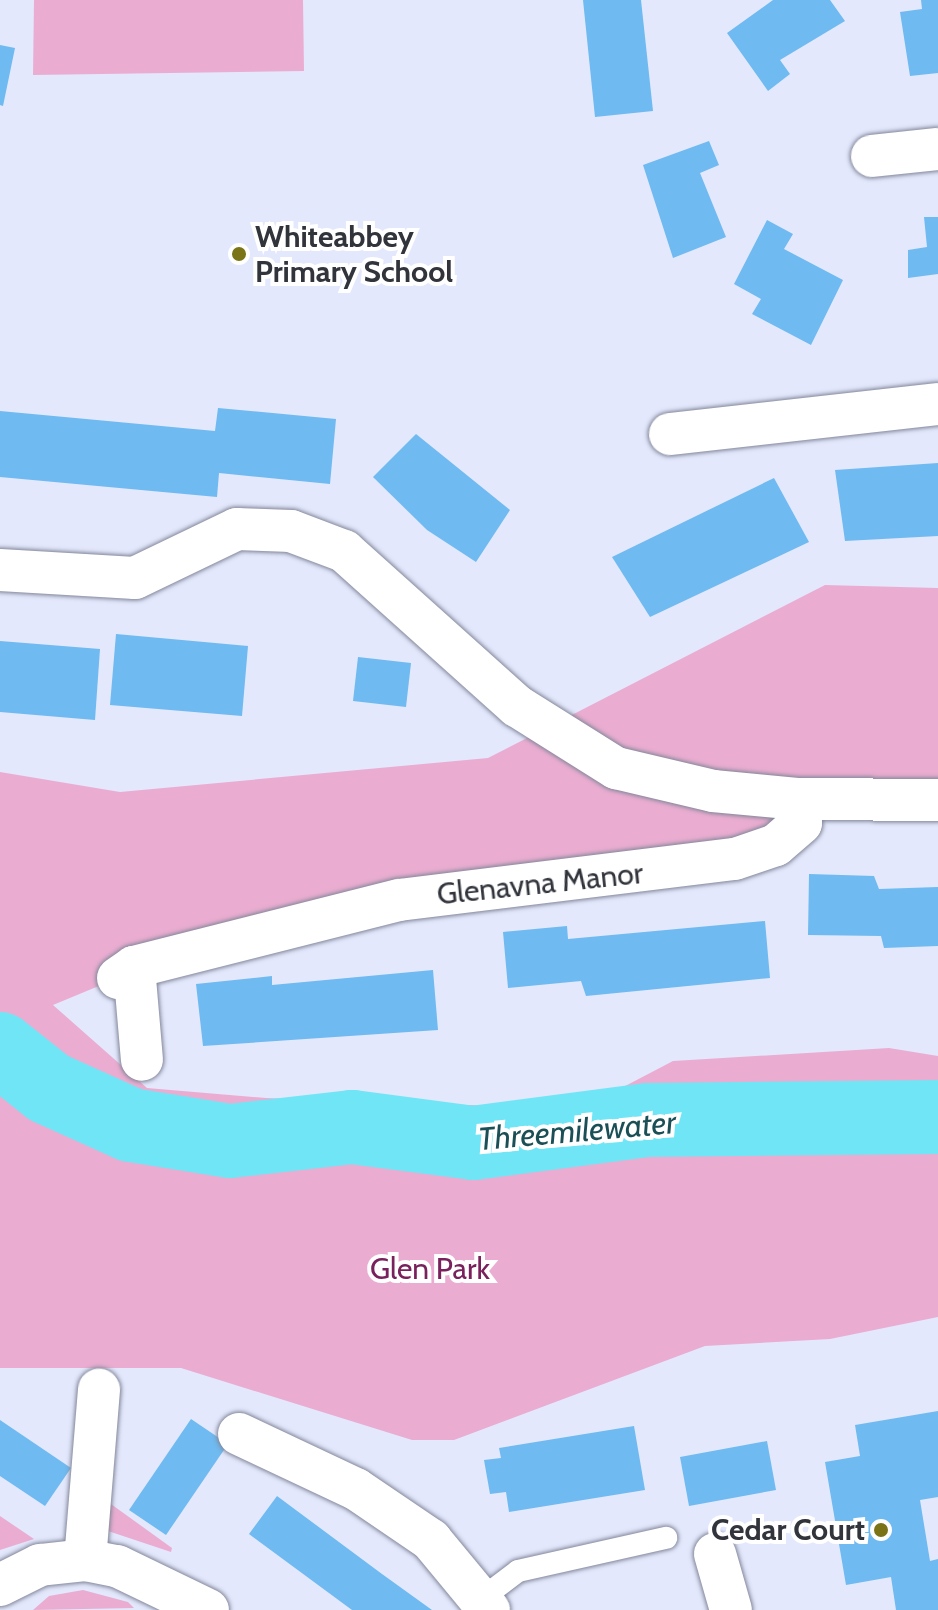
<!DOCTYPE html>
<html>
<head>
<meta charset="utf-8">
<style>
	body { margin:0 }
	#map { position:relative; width:938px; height:1610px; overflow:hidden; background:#e3e8fd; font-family:Cabin,sans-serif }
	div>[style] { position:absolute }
	.green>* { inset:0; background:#eaadd1 }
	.river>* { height:74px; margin:-37px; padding:0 37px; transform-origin:37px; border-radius:37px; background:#70e5f5 }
	.building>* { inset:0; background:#6fbaf0 }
	.roads { filter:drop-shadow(0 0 2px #83879a) drop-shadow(0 0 2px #83879a) }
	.service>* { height:22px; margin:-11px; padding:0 11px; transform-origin:11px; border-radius:11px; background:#fff }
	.minor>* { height:42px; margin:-21px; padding:0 21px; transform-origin:21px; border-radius:21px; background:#fff }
	.dots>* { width:22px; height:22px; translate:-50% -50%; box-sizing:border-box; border:4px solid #fff; border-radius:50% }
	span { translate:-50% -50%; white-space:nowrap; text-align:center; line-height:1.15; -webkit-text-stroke:8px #fff; paint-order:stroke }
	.poi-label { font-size:30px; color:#32343c; font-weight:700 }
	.left { translate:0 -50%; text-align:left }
	.right { translate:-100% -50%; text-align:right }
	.street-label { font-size:30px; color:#32343c }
	.park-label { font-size:30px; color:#79215d }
	.water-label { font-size:32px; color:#1b4f56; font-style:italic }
</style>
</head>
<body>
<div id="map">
	<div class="green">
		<div style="clip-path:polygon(34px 0,303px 0,304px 71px,33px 75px)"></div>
		<div style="clip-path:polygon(825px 585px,938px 588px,938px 800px,801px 799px,776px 845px,399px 900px,118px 978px,53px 1005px,147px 1088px,266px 1098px,496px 1106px,608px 1095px,673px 1061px,889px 1048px,938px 1056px,938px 1317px,830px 1339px,705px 1346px,454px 1440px,412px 1440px,181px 1368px,0 1368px,0 772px,120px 792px,488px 758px)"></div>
		<div style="clip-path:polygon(104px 1499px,172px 1548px,171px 1552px,102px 1529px)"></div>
		<div style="clip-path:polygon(0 1516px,34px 1539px,0 1550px)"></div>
		<div style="clip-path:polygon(83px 1590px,128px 1602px,134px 1608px,33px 1610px,49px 1596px)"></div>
	</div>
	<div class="river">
		<div style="left:0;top:1049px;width:63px;rotate:38.5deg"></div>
		<div style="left:49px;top:1088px;width:90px;rotate:24.3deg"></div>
		<div style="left:131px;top:1125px;width:100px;rotate:9.2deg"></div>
		<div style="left:230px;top:1141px;width:123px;rotate:-6.5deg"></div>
		<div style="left:352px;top:1127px;width:122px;rotate:7.5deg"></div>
		<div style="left:473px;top:1143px;width:177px;rotate:-7.5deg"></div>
		<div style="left:648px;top:1120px;width:290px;rotate:-0.6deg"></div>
	</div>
	<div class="building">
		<div style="clip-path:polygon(583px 0,641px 0,653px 111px,595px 117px)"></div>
		<div style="clip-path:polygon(773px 0,830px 0,845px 21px,780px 60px,790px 74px,768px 91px,727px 33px)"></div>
		<div style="clip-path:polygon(921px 0,938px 0,938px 73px,910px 76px,900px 12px,922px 9px)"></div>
		<div style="clip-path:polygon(0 45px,15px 48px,3px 106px,0 105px)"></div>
		<div style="clip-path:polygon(709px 141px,719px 165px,700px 173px,726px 237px,673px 258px,643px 165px)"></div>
		<div style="clip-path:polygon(924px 217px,938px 217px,938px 274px,908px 278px,908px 250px,927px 247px)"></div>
		<div style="clip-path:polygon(767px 220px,793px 234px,784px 249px,843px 280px,811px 345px,752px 314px,761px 299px,734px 284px)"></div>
		<div style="clip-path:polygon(218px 408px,336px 419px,330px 484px,219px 473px,217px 497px,0 477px,0 411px,215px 431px)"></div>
		<div style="clip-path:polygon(416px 434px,510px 510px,476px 562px,427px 530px,373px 477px)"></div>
		<div style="clip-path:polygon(938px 463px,938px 536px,845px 541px,835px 470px)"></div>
		<div style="clip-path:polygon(774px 478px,809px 542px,650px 617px,612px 557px)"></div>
		<div style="clip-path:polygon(116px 634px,248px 646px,242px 716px,110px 705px)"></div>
		<div style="clip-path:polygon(0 641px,100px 649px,95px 720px,0 712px)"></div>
		<div style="clip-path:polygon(358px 657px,411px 663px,406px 707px,353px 701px)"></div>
		<div style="clip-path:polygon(809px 874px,874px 876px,879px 889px,938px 887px,938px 946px,884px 948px,881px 936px,808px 935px)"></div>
		<div style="clip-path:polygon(765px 921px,770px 978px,586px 996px,581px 981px,508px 988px,503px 932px,567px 926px,568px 939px)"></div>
		<div style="clip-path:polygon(433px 970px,438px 1030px,203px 1046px,196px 984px,272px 976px,272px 985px)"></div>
		<div style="clip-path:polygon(938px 1411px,938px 1497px,920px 1500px,930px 1561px,938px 1559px,938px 1610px,896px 1610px,891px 1577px,846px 1585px,825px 1462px,860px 1456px,855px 1425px)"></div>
		<div style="clip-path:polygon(191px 1419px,228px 1444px,166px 1535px,129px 1510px)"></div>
		<div style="clip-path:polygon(0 1420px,71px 1468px,45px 1506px,0 1476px)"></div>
		<div style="clip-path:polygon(634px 1426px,645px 1490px,509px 1512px,506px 1492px,490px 1494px,484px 1460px,501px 1458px,499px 1448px)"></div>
		<div style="clip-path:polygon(767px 1441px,776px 1490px,689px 1506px,680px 1457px)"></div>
		<div style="clip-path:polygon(277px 1496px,382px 1574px,432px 1610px,352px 1610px,249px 1534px)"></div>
	</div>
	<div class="roads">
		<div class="service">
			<div style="left:481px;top:1599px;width:46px;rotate:-37.1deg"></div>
			<div style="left:518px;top:1571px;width:152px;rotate:-12.6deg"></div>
		</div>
		<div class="minor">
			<div style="left:872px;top:156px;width:66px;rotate:-6.1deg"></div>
			<div style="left:670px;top:434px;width:270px;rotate:-6.4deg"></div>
			<div style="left:0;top:570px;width:135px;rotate:3.4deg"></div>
			<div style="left:135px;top:578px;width:113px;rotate:-25.7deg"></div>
			<div style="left:237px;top:529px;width:54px;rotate:2.1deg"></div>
			<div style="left:291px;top:531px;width:57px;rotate:20.7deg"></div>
			<div style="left:344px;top:551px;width:232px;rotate:41.9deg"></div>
			<div style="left:517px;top:706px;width:117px;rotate:32.1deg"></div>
			<div style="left:616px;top:768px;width:100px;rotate:13.3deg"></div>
			<div style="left:713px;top:791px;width:87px;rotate:5.3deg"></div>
			<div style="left:134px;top:967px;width:93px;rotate:85.1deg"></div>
			<div style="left:118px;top:978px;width:19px;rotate:-35deg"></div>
			<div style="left:134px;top:967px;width:273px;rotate:-14.2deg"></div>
			<div style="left:399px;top:900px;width:338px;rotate:-7deg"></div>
			<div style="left:735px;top:859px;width:43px;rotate:-18.9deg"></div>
			<div style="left:776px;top:845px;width:33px;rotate:-41deg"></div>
			<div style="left:801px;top:823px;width:24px;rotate:-92deg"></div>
			<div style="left:800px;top:799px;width:138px;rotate:0.4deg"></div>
			<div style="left:239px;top:1434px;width:129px;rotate:25.2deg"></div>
			<div style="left:356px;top:1489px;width:91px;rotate:34.2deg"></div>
			<div style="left:431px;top:1540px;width:91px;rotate:50.4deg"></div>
			<div style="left:715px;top:1554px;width:58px;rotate:74.1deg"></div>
			<div style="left:85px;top:1560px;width:171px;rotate:-85.3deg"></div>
			<div style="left:0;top:1585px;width:45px;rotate:-26.6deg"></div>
			<div style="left:40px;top:1565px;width:45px;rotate:-6.3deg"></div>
			<div style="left:85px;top:1560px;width:33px;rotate:11deg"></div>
			<div style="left:117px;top:1566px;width:101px;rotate:25.8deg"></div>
		</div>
	</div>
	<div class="dots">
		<div style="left:239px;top:254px;background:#7a7417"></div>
		<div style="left:881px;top:1530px;background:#7a7417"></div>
	</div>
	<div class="poi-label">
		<span class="left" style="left:255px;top:254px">Whiteabbey<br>Primary School</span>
		<span class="right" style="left:865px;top:1530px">Cedar Court</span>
	</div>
	<div class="street-label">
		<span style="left:540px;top:884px;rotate:-6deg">Glenavna Manor</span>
	</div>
	<div class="park-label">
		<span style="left:430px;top:1269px">Glen Park</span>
	</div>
	<div class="water-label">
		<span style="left:577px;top:1131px;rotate:-5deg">Threemilewater</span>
	</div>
</div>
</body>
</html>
